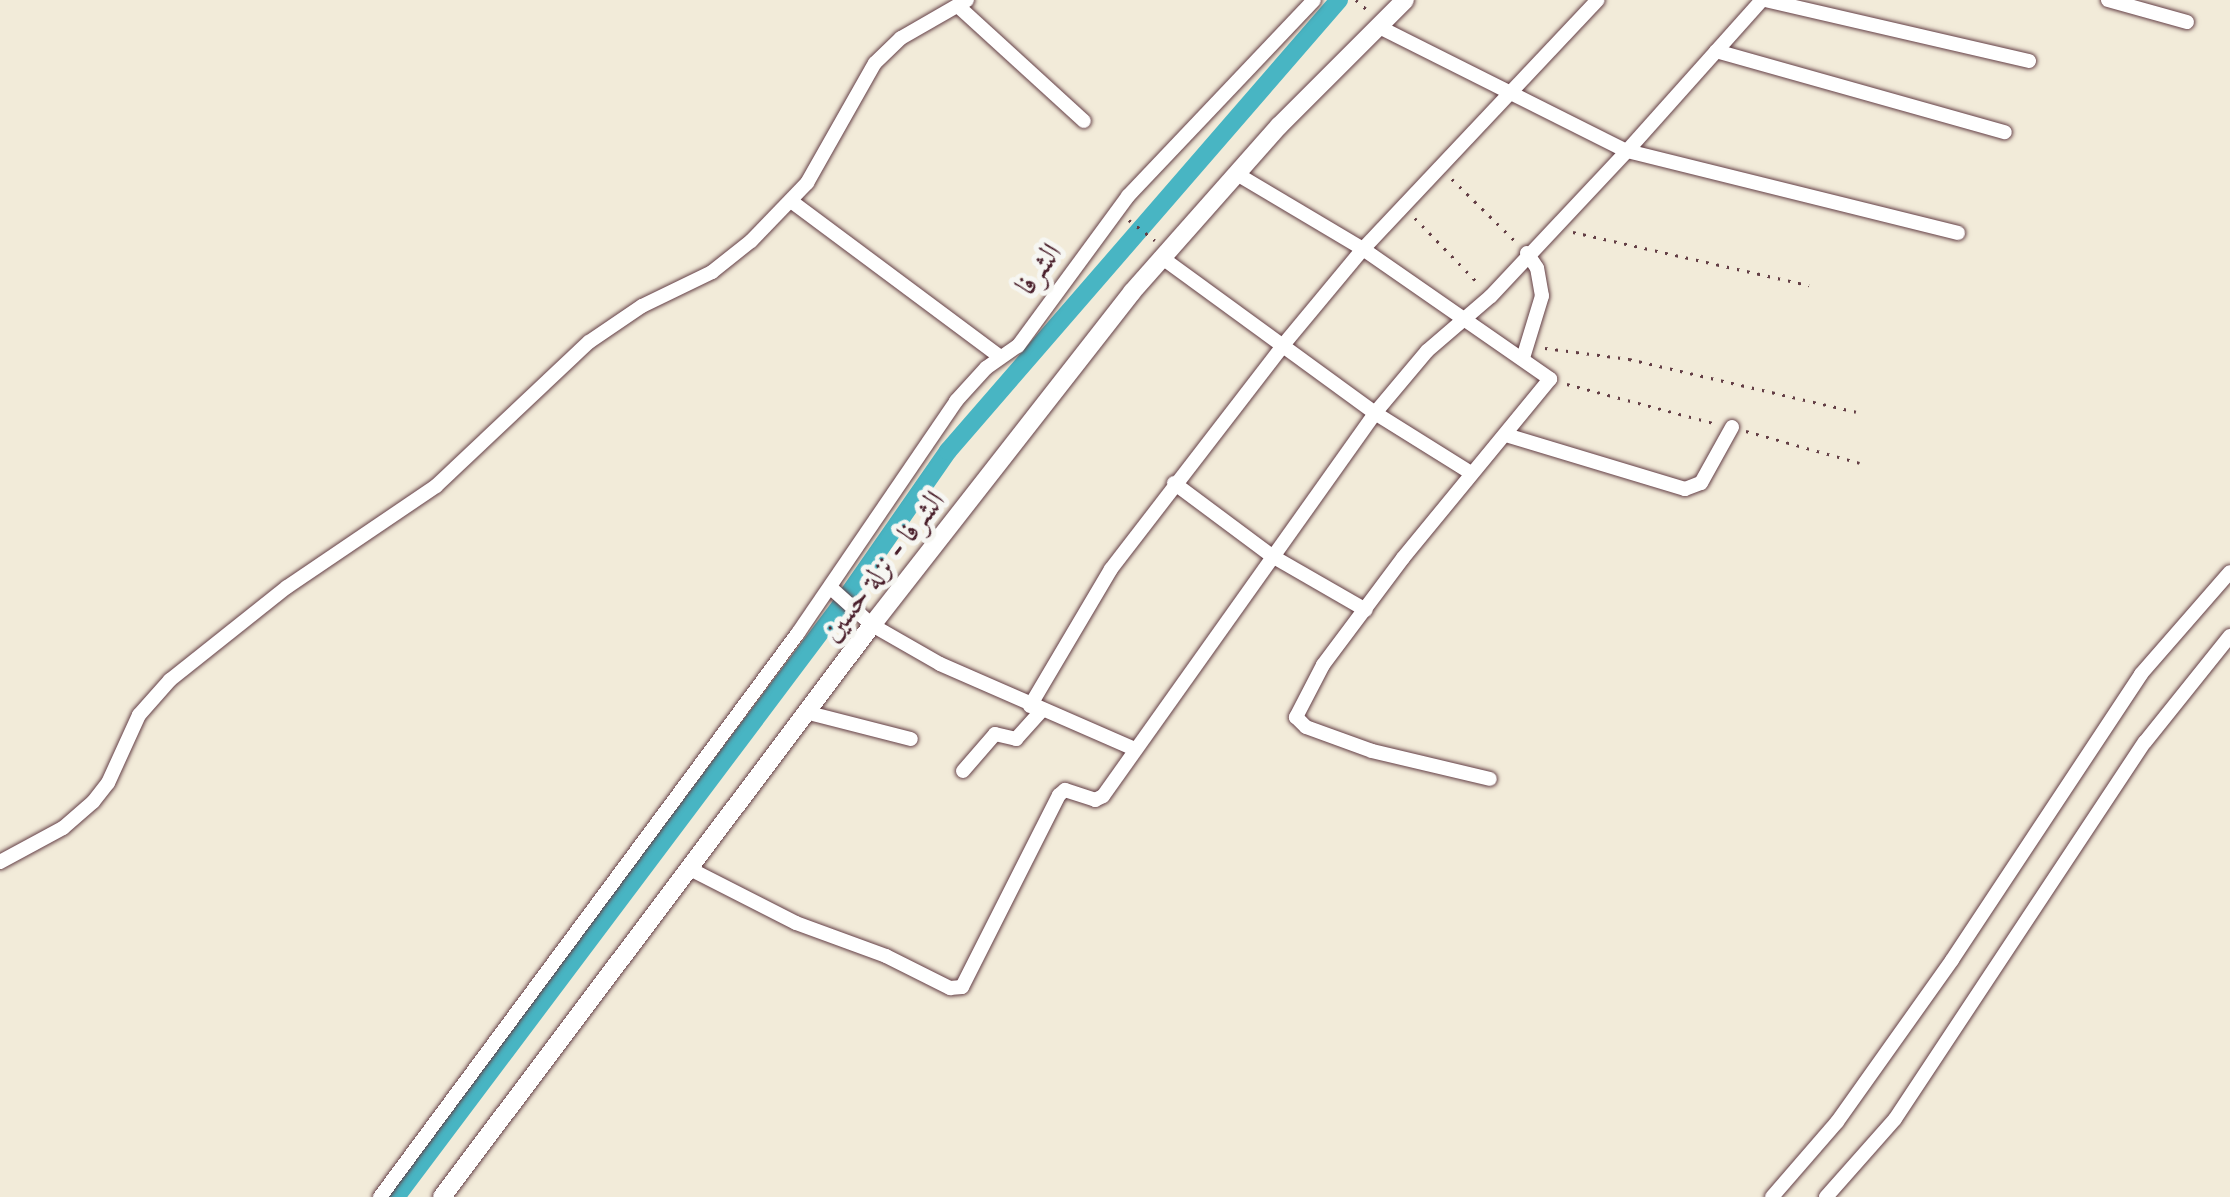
<!DOCTYPE html>
<html>
<head>
<meta charset="utf-8">
<style>
	body { margin:0 }
	#map { position:relative; width:2230px; height:1197px; overflow:hidden; background:#f2ebd9; font-family:"IM FELL English",Amiri,serif }
	div>[style] { position:absolute }
	.canal>* { height:18px; margin:-9px; padding:0 9px; transform-origin:9px; border-radius:9px; background:#48b5c3 }
	.path>* { height:2.5px; margin-top:-1.25px; transform-origin:0; background:repeating-linear-gradient(90deg,#633e45 0 2.5px,transparent 0 10.5px) }
	.roads { filter:drop-shadow(0 0 2px #633e45) drop-shadow(0 0 2px #633e45) }
	.minor>* { height:14px; margin:-7px; padding:0 7px; transform-origin:7px; border-radius:7px; background:#fff }
	.tertiary>* { height:18px; margin:-9px; padding:0 9px; transform-origin:9px; border-radius:9px; background:#fff }
	span { translate:-50% -50%; white-space:nowrap; text-align:center; line-height:1.15; -webkit-text-stroke:10px #f6f6f2; paint-order:stroke }
	.street-label { font-size:30px; color:#4a1f2b }
</style>
</head>
<body>
<div id="map">
	<div class="canal">
		<div style="left:396px;top:1197px;width:741px;rotate:-53.07deg"></div>
		<div style="left:841px;top:605px;width:188px;rotate:-55.2deg"></div>
		<div style="left:948px;top:451px;width:597px;rotate:-49.08deg"></div>
	</div>
	<div class="path">
		<div style="left:1356px;top:0;width:18px;rotate:41deg"></div>
		<div style="left:1452px;top:179px;width:87px;rotate:44.5deg"></div>
		<div style="left:1415px;top:218px;width:92px;rotate:45.9deg"></div>
		<div style="left:1129px;top:220px;width:33px;rotate:38deg"></div>
		<div style="left:1573px;top:232px;width:242px;rotate:12.7deg"></div>
		<div style="left:1545px;top:348px;width:85px;rotate:7.5deg"></div>
		<div style="left:1629px;top:359px;width:233px;rotate:13.1deg"></div>
		<div style="left:1567px;top:384px;width:152px;rotate:14.9deg"></div>
		<div style="left:1746px;top:431px;width:118px;rotate:15.7deg"></div>
	</div>
	<div class="roads">
		<div class="minor">
			<div style="left:1765px;top:0;width:271px;rotate:13deg"></div>
			<div style="left:2108px;top:0;width:82px;rotate:15.6deg"></div>
			<div style="left:959px;top:7px;width:169px;rotate:42.4deg"></div>
			<div style="left:1379px;top:27px;width:277px;rotate:26.6deg"></div>
			<div style="left:1627px;top:151px;width:341px;rotate:13.9deg"></div>
			<div style="left:1716px;top:51px;width:300px;rotate:15.7deg"></div>
			<div style="left:1237px;top:174px;width:147px;rotate:30.8deg"></div>
			<div style="left:1363px;top:249px;width:228px;rotate:34.8deg"></div>
			<div style="left:1550px;top:379px;width:232px;rotate:129.4deg"></div>
			<div style="left:1403px;top:558px;width:134px;rotate:126.8deg"></div>
			<div style="left:1323px;top:665px;width:59px;rotate:117.4deg"></div>
			<div style="left:1296px;top:717px;width:14px;rotate:45deg"></div>
			<div style="left:1306px;top:727px;width:70px;rotate:20deg"></div>
			<div style="left:1372px;top:751px;width:121px;rotate:13.3deg"></div>
			<div style="left:791px;top:201px;width:261px;rotate:36.7deg"></div>
			<div style="left:1161px;top:257px;width:265px;rotate:36.1deg"></div>
			<div style="left:1375px;top:413px;width:113px;rotate:32deg"></div>
			<div style="left:1523px;top:358px;width:65px;rotate:-73deg"></div>
			<div style="left:1542px;top:296px;width:28px;rotate:-100deg"></div>
			<div style="left:1537px;top:268px;width:18px;rotate:-124deg"></div>
			<div style="left:1506px;top:435px;width:187px;rotate:16.8deg"></div>
			<div style="left:1685px;top:489px;width:17px;rotate:-21deg"></div>
			<div style="left:1701px;top:483px;width:64px;rotate:-61deg"></div>
			<div style="left:1174px;top:483px;width:122px;rotate:36.7deg"></div>
			<div style="left:1272px;top:556px;width:108px;rotate:29.9deg"></div>
			<div style="left:831px;top:588px;width:55px;rotate:42.1deg"></div>
			<div style="left:872px;top:625px;width:78px;rotate:29.8deg"></div>
			<div style="left:940px;top:664px;width:213px;rotate:23.6deg"></div>
			<div style="left:1030px;top:706px;width:159px;rotate:-59.4deg"></div>
			<div style="left:1111px;top:569px;width:284px;rotate:-52.4deg"></div>
			<div style="left:1284px;top:344px;width:124px;rotate:-50.3deg"></div>
			<div style="left:1363px;top:249px;width:342px;rotate:-46.7deg"></div>
			<div style="left:809px;top:713px;width:105px;rotate:14.3deg"></div>
			<div style="left:963px;top:771px;width:49px;rotate:-49.1deg"></div>
			<div style="left:995px;top:734px;width:22px;rotate:13deg"></div>
			<div style="left:1016px;top:739px;width:39px;rotate:-48deg"></div>
			<div style="left:0;top:862px;width:72px;rotate:-28.4deg"></div>
			<div style="left:63px;top:828px;width:40px;rotate:-41deg"></div>
			<div style="left:93px;top:802px;width:24px;rotate:-52deg"></div>
			<div style="left:108px;top:783px;width:75px;rotate:-65.5deg"></div>
			<div style="left:139px;top:715px;width:47px;rotate:-48.5deg"></div>
			<div style="left:170px;top:680px;width:149px;rotate:-38.5deg"></div>
			<div style="left:287px;top:587px;width:180px;rotate:-34.1deg"></div>
			<div style="left:436px;top:486px;width:210px;rotate:-43.3deg"></div>
			<div style="left:589px;top:342px;width:64px;rotate:-34.2deg"></div>
			<div style="left:642px;top:306px;width:78px;rotate:-25.9deg"></div>
			<div style="left:712px;top:272px;width:50px;rotate:-38.5deg"></div>
			<div style="left:751px;top:241px;width:81px;rotate:-46deg"></div>
			<div style="left:807px;top:183px;width:138px;rotate:-60.5deg"></div>
			<div style="left:875px;top:63px;width:36px;rotate:-44deg"></div>
			<div style="left:901px;top:38px;width:76px;rotate:-29.9deg"></div>
			<div style="left:690px;top:869px;width:119px;rotate:27deg"></div>
			<div style="left:796px;top:923px;width:96px;rotate:20.1deg"></div>
			<div style="left:886px;top:956px;width:72px;rotate:26.6deg"></div>
			<div style="left:950px;top:988px;width:12px;rotate:-5deg"></div>
			<div style="left:962px;top:987px;width:215px;rotate:-63.2deg"></div>
			<div style="left:1059px;top:795px;width:8px;rotate:-40deg"></div>
			<div style="left:1065px;top:790px;width:32px;rotate:18deg"></div>
			<div style="left:1095px;top:800px;width:9px;rotate:-27deg"></div>
			<div style="left:1103px;top:796px;width:470px;rotate:-54.6deg"></div>
			<div style="left:1375px;top:413px;width:81px;rotate:-50deg"></div>
			<div style="left:1427px;top:351px;width:84px;rotate:-40.7deg"></div>
			<div style="left:1491px;top:296px;width:199px;rotate:-46.8deg"></div>
			<div style="left:1627px;top:151px;width:203px;rotate:-48.2deg"></div>
			<div style="left:380px;top:1197px;width:702px;rotate:-53.46deg"></div>
			<div style="left:798px;top:633px;width:281px;rotate:-55.7deg"></div>
			<div style="left:956px;top:401px;width:45px;rotate:-47.7deg"></div>
			<div style="left:986px;top:368px;width:39px;rotate:-35deg"></div>
			<div style="left:1018px;top:346px;width:186px;rotate:-53.7deg"></div>
			<div style="left:1128px;top:196px;width:270px;rotate:-46.5deg"></div>
			<div style="left:1772px;top:1197px;width:99px;rotate:-49.1deg"></div>
			<div style="left:1837px;top:1122px;width:199px;rotate:-54.6deg"></div>
			<div style="left:1952px;top:960px;width:343px;rotate:-56.5deg"></div>
			<div style="left:2141px;top:674px;width:135px;rotate:-48.9deg"></div>
			<div style="left:1826px;top:1197px;width:104px;rotate:-48.5deg"></div>
			<div style="left:1895px;top:1119px;width:452px;rotate:-56.5deg"></div>
			<div style="left:2145px;top:742px;width:136px;rotate:-51.3deg"></div>
		</div>
		<div class="tertiary">
			<div style="left:442px;top:1197px;width:716px;rotate:-53.07deg"></div>
			<div style="left:872px;top:625px;width:422px;rotate:-52deg"></div>
			<div style="left:1132px;top:292px;width:222px;rotate:-48.5deg"></div>
			<div style="left:1279px;top:126px;width:178px;rotate:-45deg"></div>
		</div>
	</div>
	<div class="street-label">
		<span style="left:1040px;top:270px;rotate:-54deg">الشرفا</span>
		<span style="left:884px;top:567px;rotate:-52deg">الشرفا - نزلة حسين</span>
	</div>
</div>
</body>
</html>
